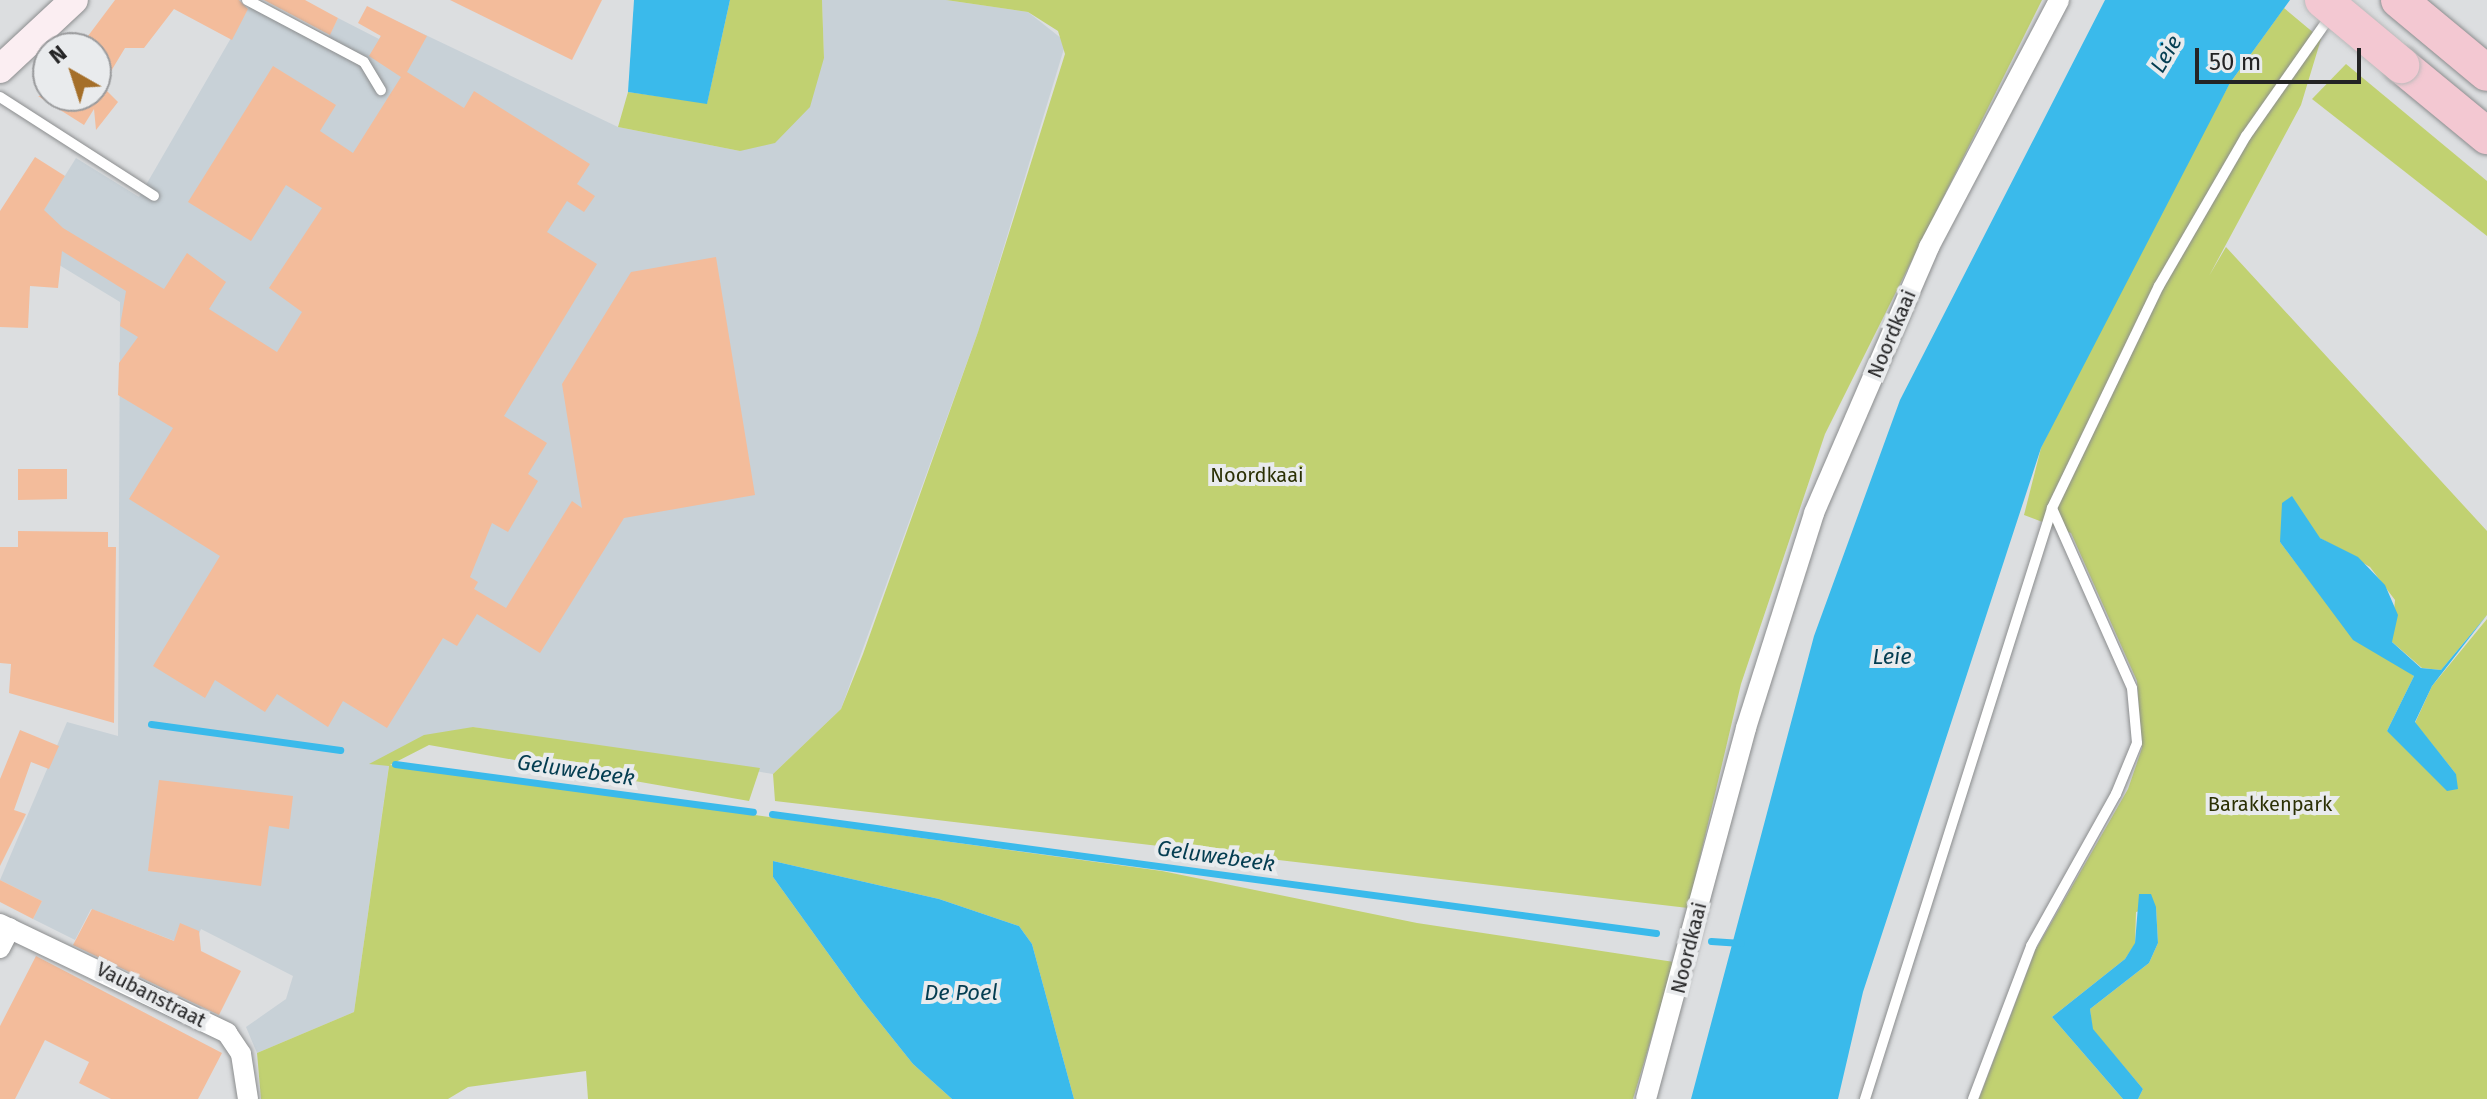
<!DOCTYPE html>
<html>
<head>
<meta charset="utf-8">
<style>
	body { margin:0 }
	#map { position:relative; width:2487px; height:1099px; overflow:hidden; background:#dcdee0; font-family:"Fira Sans",sans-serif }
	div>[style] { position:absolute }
	.built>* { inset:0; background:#c8d1d7 }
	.green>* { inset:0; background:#c1d171 }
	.water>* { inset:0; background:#3abaeb }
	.stream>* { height:7px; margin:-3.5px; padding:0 3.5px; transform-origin:3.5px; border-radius:3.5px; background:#3abaeb }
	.building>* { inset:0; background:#f3bc9b }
	.roads { filter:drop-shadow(0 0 2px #8b8d8e) drop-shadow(0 0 2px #8b8d8e) }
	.lane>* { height:10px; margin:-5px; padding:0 5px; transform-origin:5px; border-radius:5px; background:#fff }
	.street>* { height:20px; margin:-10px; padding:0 10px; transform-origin:10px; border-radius:10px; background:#fff }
	.secondary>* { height:28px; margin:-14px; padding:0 14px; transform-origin:14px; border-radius:14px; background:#fbeef2 }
	.highway>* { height:36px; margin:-18px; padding:0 18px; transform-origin:18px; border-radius:18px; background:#f3c8d2 }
	.bridges { filter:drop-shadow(0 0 2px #b9b9b9) drop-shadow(0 0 2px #b9b9b9) }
	.highway-bridge>* { height:36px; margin:-18px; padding:0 18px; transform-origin:18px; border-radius:18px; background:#f3c8d2 }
	span { translate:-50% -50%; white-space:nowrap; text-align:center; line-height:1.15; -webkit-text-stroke:8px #e9ebed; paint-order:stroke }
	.street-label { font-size:20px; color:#242425 }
	.park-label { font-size:20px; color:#2b3004 }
	.water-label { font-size:22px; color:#043d51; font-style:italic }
	.north { position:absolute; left:32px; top:32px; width:80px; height:80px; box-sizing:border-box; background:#e9ebed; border:2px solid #9a9b9d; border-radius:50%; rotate:321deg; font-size:22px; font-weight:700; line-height:32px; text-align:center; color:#242425 }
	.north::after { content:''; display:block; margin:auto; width:28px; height:36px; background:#a56f29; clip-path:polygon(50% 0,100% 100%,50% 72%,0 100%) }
	.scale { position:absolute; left:2195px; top:48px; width:166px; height:36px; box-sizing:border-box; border:4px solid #242425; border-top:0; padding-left:10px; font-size:24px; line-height:28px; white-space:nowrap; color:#242425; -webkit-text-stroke:6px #e9ebed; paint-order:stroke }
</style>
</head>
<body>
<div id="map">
	<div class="built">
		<div style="clip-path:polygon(253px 0,329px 36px,338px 18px,379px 39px,390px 18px,618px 127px,740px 151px,824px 58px,822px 0,946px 0,1028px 12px,1066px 42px,978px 332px,841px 709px,773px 774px,473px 727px,371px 764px,389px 765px,354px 1012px,257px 1053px,246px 1027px,286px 999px,293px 976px,201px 929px,193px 948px,91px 909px,75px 940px,33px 919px,42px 901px,0 880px,67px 722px,118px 736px,120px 302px,23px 243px,76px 158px,139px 197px)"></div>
	</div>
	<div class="green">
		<div style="clip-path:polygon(730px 0,822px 0,824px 58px,810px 107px,775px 143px,740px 151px,618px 127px,628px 92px,707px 103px)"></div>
		<div style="clip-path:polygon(946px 0,2042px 0,1825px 434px,1741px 684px,1688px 908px,775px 801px,773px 774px,841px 709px,863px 654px,978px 332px,1065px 54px,1058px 31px,1028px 12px)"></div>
		<div style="clip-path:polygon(2284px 8px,2321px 39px,2301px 105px,2209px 276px,2226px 247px,2487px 531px,2487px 615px,2441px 670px,2422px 668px,2391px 641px,2395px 600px,2370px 567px,2320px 538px,2280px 542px,2344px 626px,2414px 676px,2387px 731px,2456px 774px,2415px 723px,2432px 686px,2487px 619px,2487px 1099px,2138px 1099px,2143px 1089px,2092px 1029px,2090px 1009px,2149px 963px,2158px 943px,2156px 907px,2136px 912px,2135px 944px,2125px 959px,2052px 1017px,2123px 1099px,1979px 1099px,2035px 951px,2128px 789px,2142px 748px,2137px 681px,2071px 533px,2024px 515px,2041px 448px,2139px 247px,2230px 83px)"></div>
		<div style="clip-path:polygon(2346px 64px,2487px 181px,2487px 236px,2312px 99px)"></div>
		<div style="clip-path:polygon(473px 727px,760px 768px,749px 801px,429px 745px,390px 765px,1162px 871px,1417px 923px,1674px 962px,1633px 1099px,1074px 1099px,1032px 944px,1019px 926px,939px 899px,773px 861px,773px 877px,861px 999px,913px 1064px,952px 1099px,588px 1099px,586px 1071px,468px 1087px,448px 1099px,261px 1099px,257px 1053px,354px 1012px,389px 766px,369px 764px,424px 735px)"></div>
	</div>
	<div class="water">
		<div style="clip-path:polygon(634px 0,730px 0,707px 104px,628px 92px)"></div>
		<div style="clip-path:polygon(2105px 0,2290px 0,2230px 83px,2041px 448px,1863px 992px,1838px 1099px,1691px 1099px,1814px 636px,1900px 400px)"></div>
		<div style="clip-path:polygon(2292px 496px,2320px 538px,2358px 557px,2385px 585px,2398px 615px,2392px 642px,2421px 668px,2441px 670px,2487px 615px,2432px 686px,2415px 722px,2456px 774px,2458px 789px,2447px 791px,2387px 731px,2414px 676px,2353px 640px,2280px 542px,2282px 503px)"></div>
		<div style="clip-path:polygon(773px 861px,939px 899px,1019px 926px,1032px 944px,1074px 1099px,952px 1099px,913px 1064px,861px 999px,773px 877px)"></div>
		<div style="clip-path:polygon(2139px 894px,2151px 894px,2156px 907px,2158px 943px,2149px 963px,2090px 1009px,2093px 1029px,2143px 1089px,2138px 1099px,2123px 1099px,2052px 1017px,2125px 959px,2135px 943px)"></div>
	</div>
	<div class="stream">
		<div style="left:151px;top:724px;width:191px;rotate:7.8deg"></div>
		<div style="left:395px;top:764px;width:361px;rotate:7.6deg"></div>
		<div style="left:772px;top:814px;width:892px;rotate:7.67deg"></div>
		<div style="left:1711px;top:941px;width:30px;rotate:4deg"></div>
	</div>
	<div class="building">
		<div style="clip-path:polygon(115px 0,239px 0,248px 9px,232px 40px,174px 9px,144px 48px,125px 48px,102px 86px,118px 102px,96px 130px,94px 109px,84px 125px,38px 96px,96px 96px,96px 48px,79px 48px)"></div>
		<div style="clip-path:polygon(264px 0,305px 0,338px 18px,330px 35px)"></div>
		<div style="clip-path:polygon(450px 0,602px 0,572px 60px)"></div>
		<div style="clip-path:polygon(367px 6px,427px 36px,407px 72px,464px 108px,474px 91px,590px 164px,577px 184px,595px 196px,584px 212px,567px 201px,547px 232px,597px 264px,504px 416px,547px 443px,528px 474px,538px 481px,508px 532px,492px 523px,470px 577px,478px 582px,474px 589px,506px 608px,572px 501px,582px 508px,562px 384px,631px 272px,716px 257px,755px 495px,624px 518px,540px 653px,477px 614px,457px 646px,443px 638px,387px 728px,343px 701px,328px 727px,277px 694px,265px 712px,215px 680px,205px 698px,153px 666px,220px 556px,129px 499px,173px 428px,118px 395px,119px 363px,138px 337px,120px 326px,126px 291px,62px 251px,58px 288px,30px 286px,28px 328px,0 327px,0 211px,35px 157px,65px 176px,44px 210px,63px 228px,164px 289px,187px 253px,226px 282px,209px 309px,277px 352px,302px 312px,269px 288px,322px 208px,286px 185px,251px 241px,188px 202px,273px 66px,336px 105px,320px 131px,353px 153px,401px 77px,369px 56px,381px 36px,358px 23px)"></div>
		<div style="clip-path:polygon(18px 469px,67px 469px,67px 499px,18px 500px)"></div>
		<div style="clip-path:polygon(18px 531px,108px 532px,108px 547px,116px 547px,114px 723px,9px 693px,11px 664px,0 663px,0 547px,18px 547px)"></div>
		<div style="clip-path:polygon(20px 730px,59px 746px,49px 769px,31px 762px,14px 810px,26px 814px,0 866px,0 779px)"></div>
		<div style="clip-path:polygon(159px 780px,293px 796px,289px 829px,269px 826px,261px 886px,148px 871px)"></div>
		<div style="clip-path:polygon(0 880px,42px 901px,33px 919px,0 902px)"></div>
		<div style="clip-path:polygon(92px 909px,174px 941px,180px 923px,199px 931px,201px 951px,241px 971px,219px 1015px,73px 945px)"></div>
		<div style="clip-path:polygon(36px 956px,222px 1053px,198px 1099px,111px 1099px,79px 1083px,89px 1062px,45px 1040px,15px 1099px,0 1099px,0 1026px)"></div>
	</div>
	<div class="roads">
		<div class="lane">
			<div style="left:247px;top:0;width:132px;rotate:27.9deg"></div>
			<div style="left:364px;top:62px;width:33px;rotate:59deg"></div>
			<div style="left:0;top:97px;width:183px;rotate:32.7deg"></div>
			<div style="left:1865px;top:1099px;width:620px;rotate:-72.44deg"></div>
			<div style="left:2052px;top:508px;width:246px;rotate:-64.3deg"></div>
			<div style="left:2159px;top:286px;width:173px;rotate:-59.9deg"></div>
			<div style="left:2246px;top:136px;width:148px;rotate:-54.9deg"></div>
			<div style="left:1973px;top:1099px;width:164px;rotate:-69.2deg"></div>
			<div style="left:2031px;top:946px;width:174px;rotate:-60.8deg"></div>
			<div style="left:2116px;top:794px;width:55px;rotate:-67.6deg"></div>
			<div style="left:2137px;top:743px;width:55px;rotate:-95.2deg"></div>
			<div style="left:2132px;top:688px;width:197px;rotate:-114deg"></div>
		</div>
		<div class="street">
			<div style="left:0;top:924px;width:252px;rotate:25.6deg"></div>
			<div style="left:227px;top:1033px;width:25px;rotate:56deg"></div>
			<div style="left:241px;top:1054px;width:46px;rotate:81.2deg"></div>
			<div style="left:0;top:948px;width:22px;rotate:-63deg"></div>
			<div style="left:1646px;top:1099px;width:384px;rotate:-74.9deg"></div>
			<div style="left:1746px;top:728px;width:225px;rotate:-72.4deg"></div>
			<div style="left:1814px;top:513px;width:290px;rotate:-66.6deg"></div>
			<div style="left:1929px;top:247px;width:279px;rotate:-62.2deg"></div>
		</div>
		<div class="secondary">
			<div style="left:0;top:69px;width:101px;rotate:-43deg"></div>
		</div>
		<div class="highway">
			<div style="left:2399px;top:0;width:114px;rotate:39.7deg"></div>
			<div style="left:2401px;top:65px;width:112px;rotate:39.5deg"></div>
		</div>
	</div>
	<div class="bridges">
		<div class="highway-bridge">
			<div style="left:2323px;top:0;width:102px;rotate:39.8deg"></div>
		</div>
	</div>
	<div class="street-label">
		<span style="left:1892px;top:334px;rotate:-67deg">Noordkaai</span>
		<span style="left:1689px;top:948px;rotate:-76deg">Noordkaai</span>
		<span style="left:151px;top:995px;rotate:27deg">Vaubanstraat</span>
	</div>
	<div class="park-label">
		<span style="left:1257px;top:475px">Noordkaai</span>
		<span style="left:2270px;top:804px">Barakkenpark</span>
	</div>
	<div class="water-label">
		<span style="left:2166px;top:54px;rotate:-59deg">Leie</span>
		<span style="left:1892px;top:657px">Leie</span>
		<span style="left:576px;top:770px;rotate:8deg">Geluwebeek</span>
		<span style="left:1216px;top:856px;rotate:8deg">Geluwebeek</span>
		<span style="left:961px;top:993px">De Poel</span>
	</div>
	<div class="north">N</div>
	<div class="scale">50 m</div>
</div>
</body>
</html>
